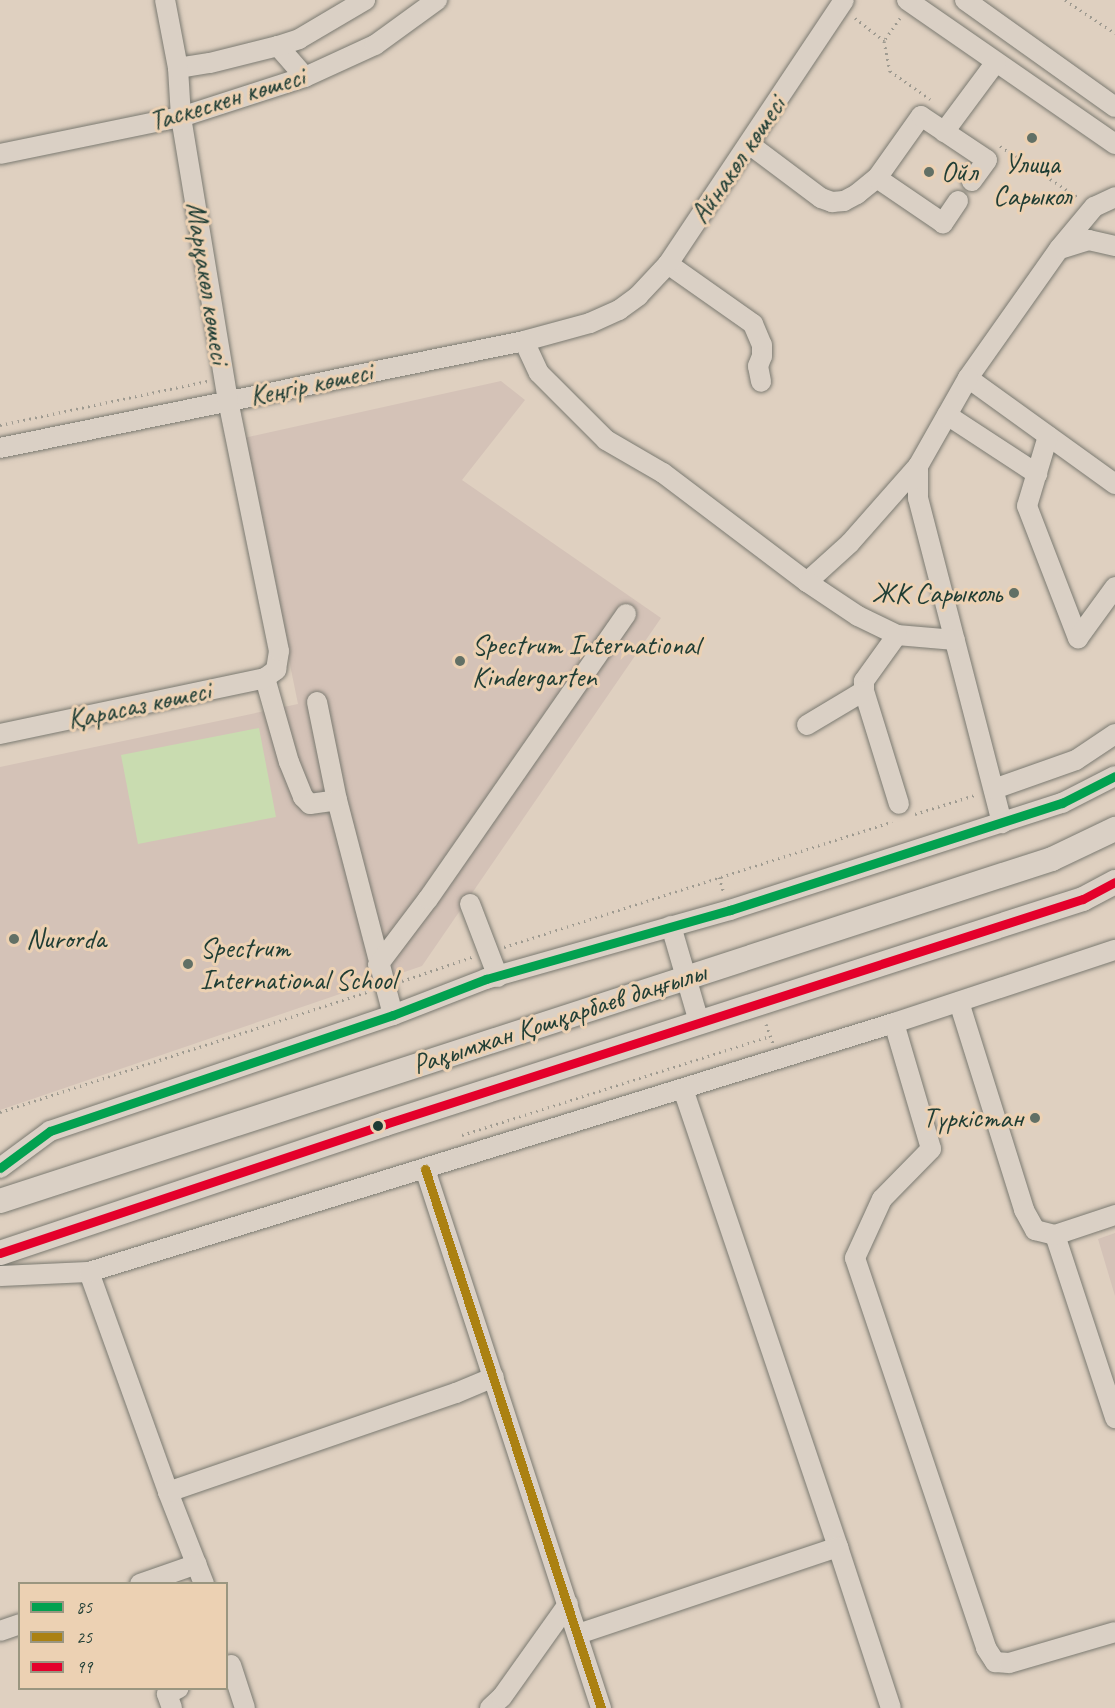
<!DOCTYPE html>
<html>
<head>
<meta charset="utf-8">
<style>
	body { margin:0 }
	#map { position:relative; width:1115px; height:1708px; overflow:hidden; background:#dfd0c0; font-family:Caveat,sans-serif }
	div>[style] { position:absolute }
	.built>* { inset:0; background:#d4c2b7 }
	.green>* { inset:0; background:#c9dcb0 }
	.path>* { height:3px; margin-top:-1.5px; transform-origin:0; background:repeating-linear-gradient(90deg,#9e9a90 0 1.5px,transparent 0 6px) }
	.roads { filter:drop-shadow(0 0 2px #7b7a71) drop-shadow(0 0 2px #7b7a71) }
	.minor>* { height:20px; margin:-10px; padding:0 10px; transform-origin:10px; border-radius:10px; background:#dad0c5 }
	.major>* { height:24px; margin:-12px; padding:0 12px; transform-origin:12px; border-radius:12px; background:#dad0c5 }
	.bus-1>* { height:9px; margin:-4.5px; padding:0 4.5px; transform-origin:4.5px; border-radius:4.5px; background:#02a150 }
	.bus-2>* { height:9px; margin:-4.5px; padding:0 4.5px; transform-origin:4.5px; border-radius:4.5px; background:#ab8112 }
	.bus-3>* { height:9px; margin:-4.5px; padding:0 4.5px; transform-origin:4.5px; border-radius:4.5px; background:#e4002b }
	.dots>* { width:16px; height:16px; translate:-50% -50%; box-sizing:border-box; border:3px solid #ecd1b3; border-radius:50% }
	span { translate:-50% -50%; white-space:nowrap; text-align:center; line-height:1.15; -webkit-text-stroke:6px #ecd1b3; paint-order:stroke }
	.street-label { font-size:28px; color:#1f3d34 }
	.poi-label { font-size:28px; color:#1f3d34 }
	.left { translate:0 -50%; text-align:left }
	.right { translate:-100% -50%; text-align:right }
	.legend { position:absolute; left:18px; top:1582px; width:210px; height:108px; box-sizing:border-box; background:#ecd1b3; border:2px solid #9a9680; margin:0; padding:8px 10px; list-style:none; font-size:18px; color:#1f3d34 }
	.legend li { display:flex; align-items:center; gap:12px; height:30px }
	.legend b { width:30px; border:2px solid #9a9680 }
</style>
</head>
<body>
<div id="map">
	<div class="built">
		<div style="clip-path:polygon(501px 381px,525px 400px,462px 480px,661px 618px,422px 966px,0 1110px,0 767px,298px 704px,244px 438px)"></div>
		<div style="clip-path:polygon(1115px 1233px,1115px 1296px,1098px 1239px)"></div>
	</div>
	<div class="green">
		<div style="clip-path:polygon(259px 728px,276px 817px,138px 844px,121px 755px)"></div>
	</div>
	<div class="path">
		<div style="left:1065px;top:0;width:60px;rotate:33.4deg"></div>
		<div style="left:855px;top:18px;width:37px;rotate:38deg"></div>
		<div style="left:900px;top:18px;width:28px;rotate:125deg"></div>
		<div style="left:884px;top:41px;width:31px;rotate:79deg"></div>
		<div style="left:890px;top:71px;width:49px;rotate:35deg"></div>
		<div style="left:1000px;top:146px;width:93px;rotate:33.2deg"></div>
		<div style="left:0;top:425px;width:212px;rotate:-12deg"></div>
		<div style="left:915px;top:814px;width:63px;rotate:-17.6deg"></div>
		<div style="left:719px;top:877px;width:17px;rotate:73deg"></div>
		<div style="left:504px;top:947px;width:408px;rotate:-17.9deg"></div>
		<div style="left:402px;top:981px;width:74px;rotate:-18.9deg"></div>
		<div style="left:766px;top:1024px;width:20px;rotate:70deg"></div>
		<div style="left:0;top:1112px;width:389px;rotate:-18.1deg"></div>
		<div style="left:462px;top:1135px;width:324px;rotate:-17.8deg"></div>
	</div>
	<div class="roads">
		<div class="minor">
			<div style="left:907px;top:0;width:253px;rotate:34.7deg"></div>
			<div style="left:965px;top:0;width:184px;rotate:35.5deg"></div>
			<div style="left:178px;top:68px;width:32px;rotate:-9deg"></div>
			<div style="left:210px;top:63px;width:70px;rotate:-14deg"></div>
			<div style="left:305px;top:77px;width:41px;rotate:-131.1deg"></div>
			<div style="left:278px;top:46px;width:22px;rotate:-18deg"></div>
			<div style="left:299px;top:39px;width:77px;rotate:-30.6deg"></div>
			<div style="left:944px;top:132px;width:87px;rotate:-53.4deg"></div>
			<div style="left:749px;top:144px;width:90px;rotate:36.9deg"></div>
			<div style="left:821px;top:198px;width:12px;rotate:20deg"></div>
			<div style="left:832px;top:202px;width:12px;rotate:-5deg"></div>
			<div style="left:844px;top:201px;width:15px;rotate:-28deg"></div>
			<div style="left:857px;top:194px;width:26px;rotate:-39deg"></div>
			<div style="left:0;top:154px;width:185px;rotate:-11.6deg"></div>
			<div style="left:181px;top:117px;width:130px;rotate:-17.9deg"></div>
			<div style="left:305px;top:77px;width:77px;rotate:-24.6deg"></div>
			<div style="left:375px;top:45px;width:77px;rotate:-36deg"></div>
			<div style="left:958px;top:201px;width:27px;rotate:124deg"></div>
			<div style="left:943px;top:223px;width:80px;rotate:-145.7deg"></div>
			<div style="left:877px;top:178px;width:76px;rotate:-54.6deg"></div>
			<div style="left:921px;top:116px;width:79px;rotate:33.7deg"></div>
			<div style="left:987px;top:160px;width:26px;rotate:126deg"></div>
			<div style="left:1115px;top:246px;width:27px;rotate:-167deg"></div>
			<div style="left:1089px;top:240px;width:31px;rotate:163deg"></div>
			<div style="left:1059px;top:249px;width:158px;rotate:125.2deg"></div>
			<div style="left:968px;top:378px;width:181px;rotate:35.8deg"></div>
			<div style="left:1059px;top:249px;width:55px;rotate:-50.2deg"></div>
			<div style="left:1094px;top:207px;width:23px;rotate:-25deg"></div>
			<div style="left:668px;top:264px;width:104px;rotate:35.2deg"></div>
			<div style="left:753px;top:324px;width:23px;rotate:67deg"></div>
			<div style="left:762px;top:345px;width:11px;rotate:90deg"></div>
			<div style="left:762px;top:356px;width:11px;rotate:112deg"></div>
			<div style="left:758px;top:366px;width:16px;rotate:79deg"></div>
			<div style="left:524px;top:341px;width:35px;rotate:65deg"></div>
			<div style="left:539px;top:373px;width:95px;rotate:45deg"></div>
			<div style="left:606px;top:440px;width:66px;rotate:30.1deg"></div>
			<div style="left:663px;top:473px;width:181px;rotate:37.1deg"></div>
			<div style="left:807px;top:582px;width:58px;rotate:-42.2deg"></div>
			<div style="left:850px;top:543px;width:103px;rotate:-48.6deg"></div>
			<div style="left:968px;top:378px;width:101px;rotate:119.6deg"></div>
			<div style="left:918px;top:466px;width:32px;rotate:90deg"></div>
			<div style="left:918px;top:498px;width:336px;rotate:75.5deg"></div>
			<div style="left:947px;top:415px;width:108px;rotate:33.2deg"></div>
			<div style="left:1048px;top:436px;width:73px;rotate:106.7deg"></div>
			<div style="left:1027px;top:506px;width:142px;rotate:68.9deg"></div>
			<div style="left:1078px;top:638px;width:63px;rotate:-54deg"></div>
			<div style="left:0;top:448px;width:535px;rotate:-11.54deg"></div>
			<div style="left:524px;top:341px;width:68px;rotate:-15.3deg"></div>
			<div style="left:590px;top:323px;width:32px;rotate:-24deg"></div>
			<div style="left:619px;top:310px;width:24px;rotate:-36deg"></div>
			<div style="left:638px;top:296px;width:44px;rotate:-46.8deg"></div>
			<div style="left:668px;top:264px;width:317px;rotate:-56.3deg"></div>
			<div style="left:807px;top:582px;width:61px;rotate:33.7deg"></div>
			<div style="left:858px;top:616px;width:43px;rotate:26deg"></div>
			<div style="left:897px;top:635px;width:58px;rotate:4.9deg"></div>
			<div style="left:897px;top:635px;width:57px;rotate:125.7deg"></div>
			<div style="left:864px;top:681px;width:10px;rotate:90deg"></div>
			<div style="left:864px;top:691px;width:118px;rotate:72.8deg"></div>
			<div style="left:265px;top:678px;width:87px;rotate:74.1deg"></div>
			<div style="left:289px;top:762px;width:38px;rotate:68deg"></div>
			<div style="left:303px;top:797px;width:10px;rotate:45deg"></div>
			<div style="left:310px;top:804px;width:27px;rotate:-8deg"></div>
			<div style="left:317px;top:702px;width:100px;rotate:78.5deg"></div>
			<div style="left:337px;top:800px;width:222px;rotate:75.4deg"></div>
			<div style="left:807px;top:725px;width:66px;rotate:-30.8deg"></div>
			<div style="left:0;top:734px;width:271px;rotate:-11.9deg"></div>
			<div style="left:265px;top:678px;width:14px;rotate:-36deg"></div>
			<div style="left:276px;top:670px;width:19px;rotate:-81deg"></div>
			<div style="left:279px;top:651px;width:255px;rotate:-101.5deg"></div>
			<div style="left:228px;top:401px;width:288px;rotate:-99.4deg"></div>
			<div style="left:181px;top:117px;width:49px;rotate:-93.5deg"></div>
			<div style="left:178px;top:68px;width:69px;rotate:-100.8deg"></div>
			<div style="left:994px;top:789px;width:87px;rotate:-19.5deg"></div>
			<div style="left:1076px;top:760px;width:47px;rotate:-33.7deg"></div>
			<div style="left:470px;top:904px;width:78px;rotate:69deg"></div>
			<div style="left:671px;top:926px;width:100px;rotate:73.7deg"></div>
			<div style="left:378px;top:965px;width:83px;rotate:-52.9deg"></div>
			<div style="left:428px;top:899px;width:347px;rotate:-55.2deg"></div>
			<div style="left:959px;top:1002px;width:218px;rotate:72.6deg"></div>
			<div style="left:1024px;top:1210px;width:23px;rotate:61deg"></div>
			<div style="left:1035px;top:1230px;width:21px;rotate:14deg"></div>
			<div style="left:1055px;top:1235px;width:193px;rotate:71.8deg"></div>
			<div style="left:894px;top:1023px;width:131px;rotate:73.6deg"></div>
			<div style="left:931px;top:1149px;width:70px;rotate:134.4deg"></div>
			<div style="left:882px;top:1199px;width:65px;rotate:114.6deg"></div>
			<div style="left:855px;top:1258px;width:411px;rotate:71.4deg"></div>
			<div style="left:986px;top:1648px;width:17px;rotate:57deg"></div>
			<div style="left:995px;top:1662px;width:14px;rotate:4deg"></div>
			<div style="left:1009px;top:1663px;width:110px;rotate:-16.3deg"></div>
			<div style="left:683px;top:1089px;width:484px;rotate:71.3deg"></div>
			<div style="left:0;top:1168px;width:62px;rotate:-36.5deg"></div>
			<div style="left:50px;top:1131px;width:362px;rotate:-18.7deg"></div>
			<div style="left:393px;top:1015px;width:100px;rotate:-21.2deg"></div>
			<div style="left:486px;top:979px;width:254px;rotate:-15.8deg"></div>
			<div style="left:730px;top:910px;width:349px;rotate:-17.9deg"></div>
			<div style="left:1062px;top:803px;width:59px;rotate:-27deg"></div>
			<div style="left:425px;top:1169px;width:567px;rotate:71.92deg"></div>
			<div style="left:1055px;top:1235px;width:63px;rotate:-18.4deg"></div>
			<div style="left:89px;top:1272px;width:234px;rotate:70.2deg"></div>
			<div style="left:168px;top:1492px;width:99px;rotate:68.6deg"></div>
			<div style="left:0;top:1276px;width:89px;rotate:-2.6deg"></div>
			<div style="left:89px;top:1272px;width:843px;rotate:-17.19deg"></div>
			<div style="left:894px;top:1023px;width:233px;rotate:-18.3deg"></div>
			<div style="left:168px;top:1492px;width:305px;rotate:-19deg"></div>
			<div style="left:456px;top:1393px;width:41px;rotate:-22.8deg"></div>
			<div style="left:140px;top:1584px;width:60px;rotate:-19.3deg"></div>
			<div style="left:0;top:1631px;width:21px;rotate:-19deg"></div>
			<div style="left:578px;top:1634px;width:274px;rotate:-18.5deg"></div>
			<div style="left:838px;top:1547px;width:169px;rotate:71.8deg"></div>
			<div style="left:231px;top:1665px;width:45px;rotate:72deg"></div>
			<div style="left:172px;top:1708px;width:15px;rotate:-110deg"></div>
			<div style="left:167px;top:1694px;width:13px;rotate:-27deg"></div>
			<div style="left:490px;top:1708px;width:16px;rotate:-43deg"></div>
			<div style="left:502px;top:1697px;width:114px;rotate:-54.6deg"></div>
		</div>
		<div class="major">
			<div style="left:0;top:1201px;width:1106px;rotate:-18.01deg"></div>
			<div style="left:1052px;top:859px;width:70px;rotate:-25.5deg"></div>
			<div style="left:0;top:1253px;width:406px;rotate:-18.5deg"></div>
			<div style="left:385px;top:1124px;width:733px;rotate:-17.87deg"></div>
			<div style="left:1083px;top:899px;width:36px;rotate:-28deg"></div>
		</div>
	</div>
	<div class="bus-1">
		<div style="left:0;top:1168px;width:62px;rotate:-36.5deg"></div>
		<div style="left:50px;top:1131px;width:362px;rotate:-18.7deg"></div>
		<div style="left:393px;top:1015px;width:100px;rotate:-21.2deg"></div>
		<div style="left:486px;top:979px;width:254px;rotate:-15.8deg"></div>
		<div style="left:730px;top:910px;width:349px;rotate:-17.9deg"></div>
		<div style="left:1062px;top:803px;width:59px;rotate:-27deg"></div>
	</div>
	<div class="bus-2">
		<div style="left:425px;top:1169px;width:567px;rotate:71.92deg"></div>
	</div>
	<div class="bus-3">
		<div style="left:0;top:1253px;width:406px;rotate:-18.5deg"></div>
		<div style="left:385px;top:1124px;width:733px;rotate:-17.87deg"></div>
		<div style="left:1083px;top:899px;width:36px;rotate:-28deg"></div>
	</div>
	<div class="dots">
		<div style="left:1032px;top:138px;background:#627065"></div>
		<div style="left:929px;top:172px;background:#627065"></div>
		<div style="left:1014px;top:593px;background:#627065"></div>
		<div style="left:460px;top:661px;background:#627065"></div>
		<div style="left:14px;top:939px;background:#627065"></div>
		<div style="left:188px;top:964px;background:#627065"></div>
		<div style="left:1035px;top:1118px;background:#627065"></div>
		<div style="left:378px;top:1126px;background:#1f3d34"></div>
	</div>
	<div class="street-label">
		<span style="left:227px;top:99px;rotate:-17deg">Таскескен көшесі</span>
		<span style="left:738px;top:160px;rotate:-56deg">Айнакөл көшесі</span>
		<span style="left:208px;top:283px;rotate:81deg">Марқакөл көшесі</span>
		<span style="left:311px;top:384px;rotate:-12deg">Кеңгір көшесі</span>
		<span style="left:139px;top:705px;rotate:-12deg">Қарасаз көшесі</span>
		<span style="left:559px;top:1018px;rotate:-18deg">Рақымжан Қошқарбаев даңғылы</span>
	</div>
	<div class="poi-label">
		<span style="left:1032px;top:180px">Улица<br>Сарыкол</span>
		<span class="left" style="left:941px;top:172px">Ойл</span>
		<span class="right" style="left:1002px;top:593px">ЖК Сарыколь</span>
		<span class="left" style="left:472px;top:661px">Spectrum International<br>Kindergarten</span>
		<span class="left" style="left:26px;top:939px">Nurorda</span>
		<span class="left" style="left:200px;top:964px">Spectrum<br>International School</span>
		<span class="right" style="left:1023px;top:1118px">Түркістан</span>
	</div>
	<ul class="legend">
	<li><b style="height:8px;background:#02a150"></b>85</li>
	<li><b style="height:8px;background:#ab8112"></b>25</li>
	<li><b style="height:8px;background:#e4002b"></b>99</li>
	</ul>
</div>
</body>
</html>
